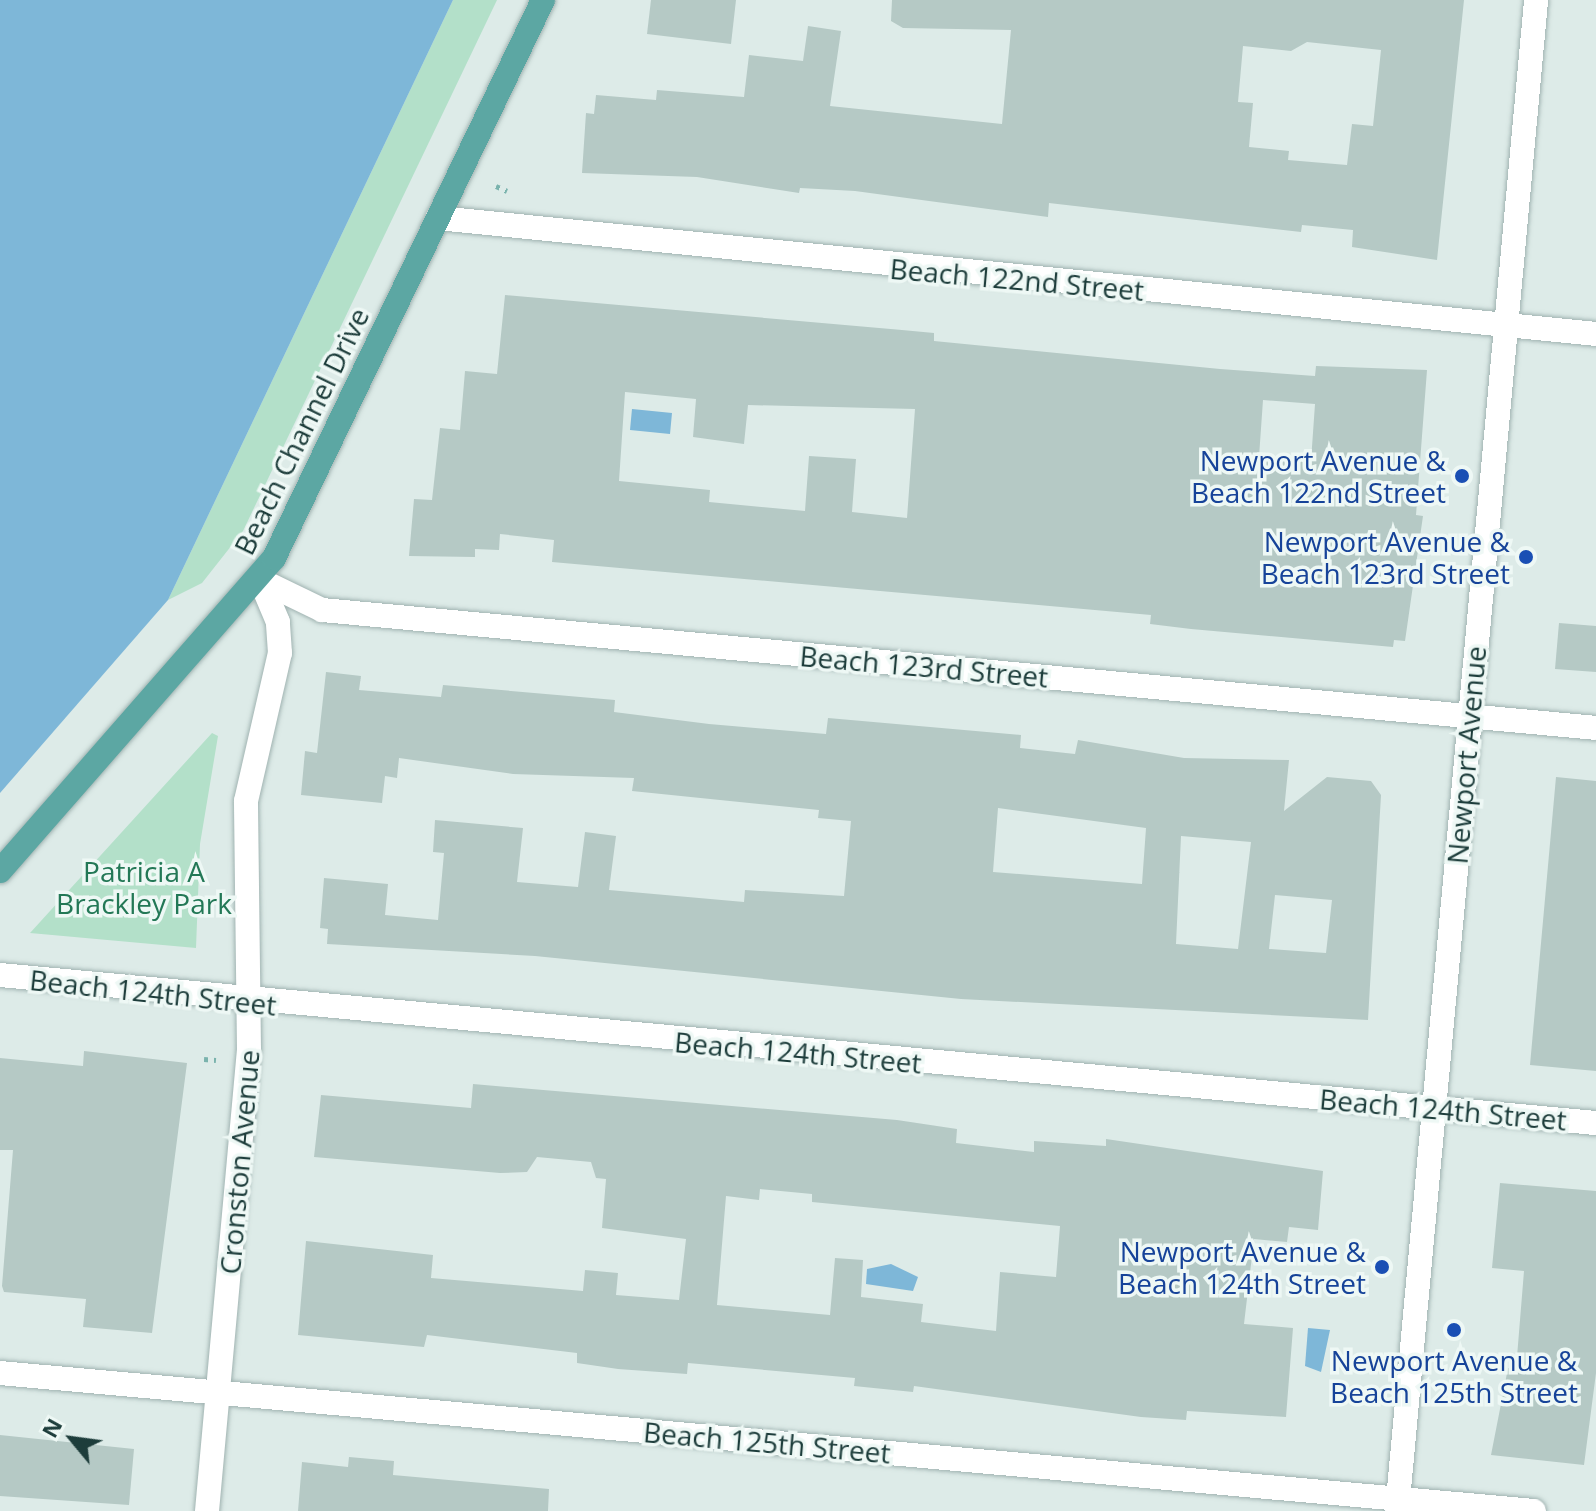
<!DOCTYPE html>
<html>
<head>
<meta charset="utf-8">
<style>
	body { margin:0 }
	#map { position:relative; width:1596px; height:1511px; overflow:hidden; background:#ddebe8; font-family:"Open Sans",sans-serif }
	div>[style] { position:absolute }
	.green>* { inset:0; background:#b3e0c9 }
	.water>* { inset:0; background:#7eb7d8 }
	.building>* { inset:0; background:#b5c9c5 }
	.path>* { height:5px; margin-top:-2.5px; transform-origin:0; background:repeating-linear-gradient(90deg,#7ab3ad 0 4px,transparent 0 10px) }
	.roads { filter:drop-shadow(0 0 2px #a0b3b1) drop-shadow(0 0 2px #a0b3b1) }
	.street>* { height:24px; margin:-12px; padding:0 12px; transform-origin:12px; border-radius:12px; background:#fff }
	.primary>* { height:24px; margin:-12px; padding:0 12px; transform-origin:12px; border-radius:12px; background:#5ca7a3 }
	.dots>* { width:22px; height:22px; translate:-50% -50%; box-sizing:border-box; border:4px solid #eef8f5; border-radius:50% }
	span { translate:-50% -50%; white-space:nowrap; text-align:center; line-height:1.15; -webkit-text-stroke:7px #eef8f5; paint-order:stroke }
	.street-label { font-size:28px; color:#1d3d3b }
	.transit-label { font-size:28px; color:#164399 }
	.right { translate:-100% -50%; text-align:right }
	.park-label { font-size:28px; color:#237856 }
	.north { position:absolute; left:32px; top:1399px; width:80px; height:80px; -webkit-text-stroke:6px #eef8f5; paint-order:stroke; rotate:299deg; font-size:22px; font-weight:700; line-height:32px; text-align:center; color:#1d3d3b }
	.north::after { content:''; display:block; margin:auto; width:28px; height:36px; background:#1d3d3b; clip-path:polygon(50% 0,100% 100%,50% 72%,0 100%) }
</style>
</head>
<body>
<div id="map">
	<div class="green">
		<div style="clip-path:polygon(453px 0,497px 0,243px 531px,202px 583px,168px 600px)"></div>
		<div style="clip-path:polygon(212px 733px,218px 736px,200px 844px,196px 948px,30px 933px)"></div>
	</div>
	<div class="water">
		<div style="clip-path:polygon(0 0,453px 0,168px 600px,0 793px)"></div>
		<div style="clip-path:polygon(632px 409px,672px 413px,670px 434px,630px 430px)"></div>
		<div style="clip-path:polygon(891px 1264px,918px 1277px,913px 1291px,866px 1284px,867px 1269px)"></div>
		<div style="clip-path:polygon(1308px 1328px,1330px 1330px,1321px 1372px,1305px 1366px)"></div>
	</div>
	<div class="building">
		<div style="clip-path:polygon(651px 0,736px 0,731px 44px,647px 34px)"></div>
		<div style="clip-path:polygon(evenodd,892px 0,1464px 0,1437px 260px,1352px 247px,1353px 230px,1302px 225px,1301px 232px,1049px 203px,1048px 217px,855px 191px,800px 188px,799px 193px,697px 177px,582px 173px,586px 113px,594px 114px,596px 95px,656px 100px,657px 90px,744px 97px,749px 55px,803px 61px,808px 26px,841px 31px,830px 106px,1002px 124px,1011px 30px,903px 28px,891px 21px,892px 0,1307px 42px,1381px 50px,1373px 126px,1352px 124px,1347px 165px,1288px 160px,1289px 151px,1249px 147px,1253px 103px,1238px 102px,1243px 46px,1291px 51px,1307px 42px)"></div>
		<div style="clip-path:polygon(evenodd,505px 295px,902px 330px,934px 333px,934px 341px,1220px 369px,1315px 376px,1316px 366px,1427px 370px,1416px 515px,1423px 516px,1405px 641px,1394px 640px,1393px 647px,1191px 629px,1150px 624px,1151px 615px,552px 562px,554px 540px,500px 534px,499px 550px,475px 549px,475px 557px,409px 556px,414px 499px,432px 500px,440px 428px,460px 430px,465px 371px,497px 374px,505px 295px,625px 392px,696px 399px,693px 437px,744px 444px,748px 405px,915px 409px,907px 518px,852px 512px,856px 459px,809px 456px,805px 511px,709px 502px,710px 490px,619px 481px,625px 392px,505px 295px,1263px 400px,1315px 404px,1311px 461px,1259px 457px,1263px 400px)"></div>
		<div style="clip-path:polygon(1559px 623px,1596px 626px,1596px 672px,1555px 669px)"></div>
		<div style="clip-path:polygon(evenodd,326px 672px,361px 676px,359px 690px,441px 697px,443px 685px,615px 700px,614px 712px,709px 724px,826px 734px,828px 718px,1021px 735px,1020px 748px,1075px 754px,1078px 740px,1184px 758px,1289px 760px,1284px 811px,1327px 777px,1371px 781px,1381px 795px,1368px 1020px,961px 999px,535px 956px,327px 944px,328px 929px,320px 928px,324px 878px,388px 884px,385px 915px,438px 920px,444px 853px,433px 852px,435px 820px,523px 828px,517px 882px,578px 887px,585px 832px,616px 836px,609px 890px,744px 902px,745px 890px,844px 896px,851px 821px,818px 818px,819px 810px,632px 791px,634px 778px,513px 774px,399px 758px,397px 778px,385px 776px,382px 803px,301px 795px,305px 751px,317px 753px,326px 672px,998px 808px,1146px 828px,1142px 884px,993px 872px,998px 808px,326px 672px,1181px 836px,1251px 842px,1238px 949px,1176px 944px,1181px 836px,326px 672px,1275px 895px,1332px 900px,1326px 953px,1269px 949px,1275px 895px)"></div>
		<div style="clip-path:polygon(1556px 777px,1596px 781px,1596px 1071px,1530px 1065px)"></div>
		<div style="clip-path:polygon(84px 1051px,187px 1063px,152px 1333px,83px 1327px,86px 1299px,4px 1292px,2px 1286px,13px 1150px,0 1150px,0 1058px,83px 1066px)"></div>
		<div style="clip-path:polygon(evenodd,473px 1084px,897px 1120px,957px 1129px,956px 1143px,1034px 1152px,1034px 1141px,1106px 1146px,1106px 1139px,1323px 1171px,1318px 1230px,1289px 1227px,1287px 1242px,1254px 1239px,1244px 1324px,1293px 1328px,1286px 1417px,1187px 1411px,1186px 1420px,1141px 1417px,914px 1386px,913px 1392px,854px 1386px,855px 1378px,688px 1363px,687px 1374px,618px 1369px,577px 1363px,577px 1353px,427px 1335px,424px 1347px,298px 1335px,306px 1241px,433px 1255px,431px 1278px,583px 1291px,585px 1270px,618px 1273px,616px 1295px,679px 1300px,686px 1239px,602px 1228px,606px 1179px,596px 1178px,591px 1162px,537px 1157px,527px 1172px,500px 1173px,314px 1157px,321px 1095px,471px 1108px,473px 1084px,760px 1189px,812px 1194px,812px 1202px,1060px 1226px,1056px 1277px,1000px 1272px,996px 1331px,921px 1322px,923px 1304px,861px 1297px,863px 1260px,835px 1258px,830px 1315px,717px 1305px,726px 1196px,759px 1200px,760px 1189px)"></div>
		<div style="clip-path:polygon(1500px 1183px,1596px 1191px,1596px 1373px,1584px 1465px,1491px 1455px,1508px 1368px,1516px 1369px,1524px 1271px,1492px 1268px)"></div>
		<div style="clip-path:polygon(0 1435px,134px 1449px,129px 1505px,0 1496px)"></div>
		<div style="clip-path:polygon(349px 1457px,394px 1461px,393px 1475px,549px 1489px,548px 1511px,298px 1511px,302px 1462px,348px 1467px)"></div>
	</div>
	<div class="path">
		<div style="left:496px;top:186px;width:12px;rotate:24deg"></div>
		<div style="left:204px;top:1059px;width:12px;rotate:5deg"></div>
	</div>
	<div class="roads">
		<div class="street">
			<div style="left:438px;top:218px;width:1164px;rotate:5.72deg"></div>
			<div style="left:260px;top:580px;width:69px;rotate:25.8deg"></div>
			<div style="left:322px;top:610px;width:1279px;rotate:5.29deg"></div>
			<div style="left:0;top:975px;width:1603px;rotate:5.3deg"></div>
			<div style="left:0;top:1373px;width:1540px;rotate:5.14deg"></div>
			<div style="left:207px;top:1511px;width:463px;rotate:-84.8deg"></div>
			<div style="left:249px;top:1050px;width:249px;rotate:-90.7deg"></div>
			<div style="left:246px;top:801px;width:152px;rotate:-77.1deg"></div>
			<div style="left:280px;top:653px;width:31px;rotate:-94deg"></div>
			<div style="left:278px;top:622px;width:43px;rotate:-113deg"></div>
			<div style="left:1397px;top:1511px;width:1517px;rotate:-84.74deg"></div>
		</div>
		<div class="primary">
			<div style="left:0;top:871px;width:416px;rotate:-48.8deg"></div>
			<div style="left:274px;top:558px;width:619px;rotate:-64.26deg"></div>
		</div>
	</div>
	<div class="dots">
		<div style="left:1462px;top:476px;background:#1a4fb4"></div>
		<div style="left:1526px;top:557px;background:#1a4fb4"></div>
		<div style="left:1382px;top:1267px;background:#1a4fb4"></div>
		<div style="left:1454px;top:1330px;background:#1a4fb4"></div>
	</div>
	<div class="street-label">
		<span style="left:1017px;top:279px;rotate:5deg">Beach 122nd Street</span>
		<span style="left:301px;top:431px;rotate:-64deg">Beach Channel Drive</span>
		<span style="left:924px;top:666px;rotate:5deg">Beach 123rd Street</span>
		<span style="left:1466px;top:755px;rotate:-85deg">Newport Avenue</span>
		<span style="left:153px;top:992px;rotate:6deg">Beach 124th Street</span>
		<span style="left:798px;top:1052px;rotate:5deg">Beach 124th Street</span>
		<span style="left:1443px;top:1109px;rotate:5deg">Beach 124th Street</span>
		<span style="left:239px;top:1162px;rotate:-85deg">Cronston Avenue</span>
		<span style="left:767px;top:1442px;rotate:5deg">Beach 125th Street</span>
	</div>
	<div class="transit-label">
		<span class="right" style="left:1446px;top:476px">Newport Avenue &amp;<br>Beach 122nd Street</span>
		<span class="right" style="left:1510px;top:557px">Newport Avenue &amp;<br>Beach 123rd Street</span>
		<span class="right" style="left:1366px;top:1267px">Newport Avenue &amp;<br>Beach 124th Street</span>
		<span style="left:1454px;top:1376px">Newport Avenue &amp;<br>Beach 125th Street</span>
	</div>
	<div class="park-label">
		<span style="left:144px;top:887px">Patricia A<br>Brackley Park</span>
	</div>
	<div class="north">N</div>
</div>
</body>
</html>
